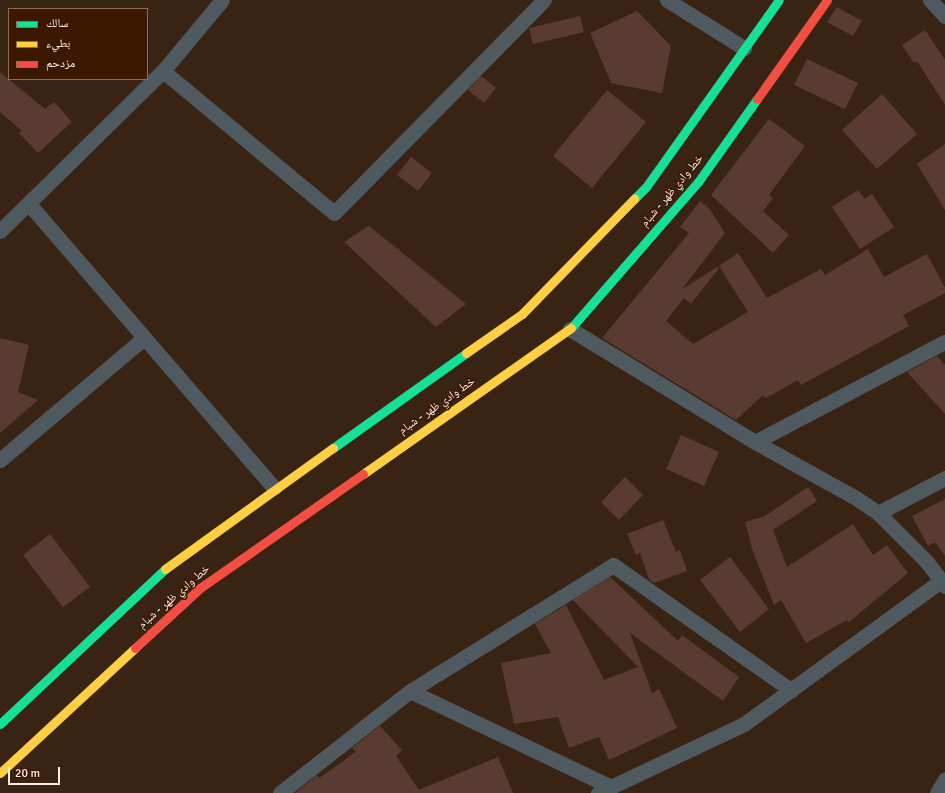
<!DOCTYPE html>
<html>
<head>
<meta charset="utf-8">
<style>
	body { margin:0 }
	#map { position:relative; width:945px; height:793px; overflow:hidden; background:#392414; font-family:Signika,"Noto Naskh Arabic",sans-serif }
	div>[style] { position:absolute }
	.building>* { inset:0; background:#593b31 }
	.street>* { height:15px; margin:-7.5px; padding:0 7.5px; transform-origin:7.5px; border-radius:7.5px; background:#4f5a60 }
	.fast>* { height:9px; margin:-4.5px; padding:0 4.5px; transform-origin:4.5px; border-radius:4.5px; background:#16e098 }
	.slow>* { height:9px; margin:-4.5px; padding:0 4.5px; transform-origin:4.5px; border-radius:4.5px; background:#ffcf43 }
	.jam>* { height:9px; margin:-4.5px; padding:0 4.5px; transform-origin:4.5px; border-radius:4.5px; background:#f24e42 }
	span { translate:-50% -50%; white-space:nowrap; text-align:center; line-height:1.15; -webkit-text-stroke:3px #3d1800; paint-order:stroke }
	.street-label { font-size:12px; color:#fcefe7 }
	.legend { position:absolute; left:8px; top:8px; width:140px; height:72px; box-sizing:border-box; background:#3d1800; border:1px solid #896e5c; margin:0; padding:5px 7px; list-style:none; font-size:12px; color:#fcefe7 }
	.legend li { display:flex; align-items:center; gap:8px; height:20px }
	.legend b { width:20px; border:1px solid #896e5c }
	.scale { position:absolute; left:8px; top:767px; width:52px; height:18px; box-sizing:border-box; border:2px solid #fcefe7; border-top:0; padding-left:5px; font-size:12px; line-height:14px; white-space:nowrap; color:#fcefe7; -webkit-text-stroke:3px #3d1800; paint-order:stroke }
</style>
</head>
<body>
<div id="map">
	<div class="building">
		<div style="clip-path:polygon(837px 7px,862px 21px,853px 36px,827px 22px)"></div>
		<div style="clip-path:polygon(637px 11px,671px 46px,662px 93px,611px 83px,590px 33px)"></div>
		<div style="clip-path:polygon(580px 16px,584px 32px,533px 44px,529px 28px)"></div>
		<div style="clip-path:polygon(925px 30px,945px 60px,945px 105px,917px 61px,914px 63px,902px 45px)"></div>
		<div style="clip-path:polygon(807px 59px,858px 83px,845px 109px,794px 85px)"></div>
		<div style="clip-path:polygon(0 72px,45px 109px,54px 102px,72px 122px,38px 153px,19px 133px,22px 131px,0 112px)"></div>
		<div style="clip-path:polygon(481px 76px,496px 88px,484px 103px,468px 90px)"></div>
		<div style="clip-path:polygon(607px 90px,646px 122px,592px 188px,553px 156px)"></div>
		<div style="clip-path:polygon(882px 94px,917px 134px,877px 169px,842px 130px)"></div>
		<div style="clip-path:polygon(769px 119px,805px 146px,769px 195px,773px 198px,763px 211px,789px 235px,773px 253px,711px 195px)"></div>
		<div style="clip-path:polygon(945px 144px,945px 210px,917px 164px)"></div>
		<div style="clip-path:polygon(411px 157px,432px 173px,418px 191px,397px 175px)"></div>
		<div style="clip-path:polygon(858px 190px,865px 199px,872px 194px,894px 227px,860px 249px,832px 207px)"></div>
		<div style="clip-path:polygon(700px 201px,709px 208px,725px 233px,682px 289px,717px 267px,719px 268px,691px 304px,684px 298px,666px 321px,693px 344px,748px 312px,719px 266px,738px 253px,767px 298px,821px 269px,825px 275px,868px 249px,884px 277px,927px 254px,945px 288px,945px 293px,903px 315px,909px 326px,801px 385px,798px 380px,766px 398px,763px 395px,736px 420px,602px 338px,689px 233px,680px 227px)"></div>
		<div style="clip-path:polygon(369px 226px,466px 304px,436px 327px,344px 242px)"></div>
		<div style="clip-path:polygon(0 338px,29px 345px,18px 392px,38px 400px,0 433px)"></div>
		<div style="clip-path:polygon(937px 356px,945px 365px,945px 414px,907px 372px)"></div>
		<div style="clip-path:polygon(681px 435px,719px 452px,704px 486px,666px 469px)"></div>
		<div style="clip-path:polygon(625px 477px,643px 495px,619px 520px,601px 502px)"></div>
		<div style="clip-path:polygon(808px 487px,817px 501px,773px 530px,787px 567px,853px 524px,873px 555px,887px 545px,908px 573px,849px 622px,847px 620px,806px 643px,781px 600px,774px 605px,752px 549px,745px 522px,765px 516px)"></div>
		<div style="clip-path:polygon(945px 499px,945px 556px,935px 542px,928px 546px,912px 516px)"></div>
		<div style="clip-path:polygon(663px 520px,676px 552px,680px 550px,687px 571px,654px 583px,649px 579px,640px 553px,636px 555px,627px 534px)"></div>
		<div style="clip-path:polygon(50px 534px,90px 587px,63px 607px,23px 555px)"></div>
		<div style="clip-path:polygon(730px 557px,769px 609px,740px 632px,700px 580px)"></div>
		<div style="clip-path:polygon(610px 577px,678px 641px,682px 635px,739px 677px,723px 701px,630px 633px,652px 693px,659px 689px,677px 728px,609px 760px,599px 737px,569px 748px,558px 717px,514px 724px,501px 663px,551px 653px,535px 624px,566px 605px,604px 680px,638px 667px,573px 600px)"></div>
		<div style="clip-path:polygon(380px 726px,402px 750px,396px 756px,419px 790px,498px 757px,513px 793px,295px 793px,317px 775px,319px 778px,356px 752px,352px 748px)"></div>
	</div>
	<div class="street">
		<div style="left:667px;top:0;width:91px;rotate:31.9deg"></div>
		<div style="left:930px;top:0;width:22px;rotate:47deg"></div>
		<div style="left:163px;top:71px;width:222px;rotate:39.7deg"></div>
		<div style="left:334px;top:213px;width:299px;rotate:-45.4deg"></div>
		<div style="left:29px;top:204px;width:375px;rotate:49.2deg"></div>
		<div style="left:0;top:231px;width:228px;rotate:-44.5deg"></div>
		<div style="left:163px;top:71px;width:92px;rotate:-50.3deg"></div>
		<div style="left:570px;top:329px;width:217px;rotate:31.4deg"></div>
		<div style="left:755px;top:442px;width:115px;rotate:29deg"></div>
		<div style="left:856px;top:498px;width:27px;rotate:34deg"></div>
		<div style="left:878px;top:513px;width:69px;rotate:45deg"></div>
		<div style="left:927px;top:562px;width:30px;rotate:53deg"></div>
		<div style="left:755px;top:442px;width:215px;rotate:-27.8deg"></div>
		<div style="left:0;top:460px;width:189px;rotate:-40.3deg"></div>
		<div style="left:878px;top:513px;width:76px;rotate:-27.6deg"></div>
		<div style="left:410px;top:691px;width:223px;rotate:25.5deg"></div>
		<div style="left:280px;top:793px;width:165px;rotate:-38.1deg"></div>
		<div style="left:410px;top:691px;width:239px;rotate:-31.8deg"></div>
		<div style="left:613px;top:565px;width:218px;rotate:35.1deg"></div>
		<div style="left:598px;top:793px;width:161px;rotate:-25.3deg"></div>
		<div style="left:744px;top:724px;width:243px;rotate:-36deg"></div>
		<div style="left:937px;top:793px;width:16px;rotate:-60deg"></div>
	</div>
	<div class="fast">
		<div style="left:634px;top:199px;width:17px;rotate:-45deg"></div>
		<div style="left:646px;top:187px;width:229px;rotate:-54.6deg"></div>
		<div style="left:571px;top:328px;width:194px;rotate:-49deg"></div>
		<div style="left:698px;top:182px;width:102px;rotate:-54.6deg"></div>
		<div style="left:333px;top:448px;width:163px;rotate:-35.5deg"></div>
		<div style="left:0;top:724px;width:226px;rotate:-43.2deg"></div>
	</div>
	<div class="slow">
		<div style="left:466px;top:353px;width:68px;rotate:-34.9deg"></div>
		<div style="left:522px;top:314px;width:161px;rotate:-45.8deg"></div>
		<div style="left:363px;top:474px;width:254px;rotate:-35.1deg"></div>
		<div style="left:165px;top:569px;width:207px;rotate:-35.8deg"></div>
		<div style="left:0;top:773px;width:184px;rotate:-42.8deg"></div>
	</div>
	<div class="jam">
		<div style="left:757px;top:99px;width:121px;rotate:-54.7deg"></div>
		<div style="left:135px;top:648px;width:88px;rotate:-42.7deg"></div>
		<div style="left:200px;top:588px;width:199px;rotate:-35deg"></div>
	</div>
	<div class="street-label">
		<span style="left:672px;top:191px;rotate:-50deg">خط وادي ظهر - شبام</span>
		<span style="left:437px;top:406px;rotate:-35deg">خط وادي ظهر - شبام</span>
		<span style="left:174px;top:597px;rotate:-41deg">خط وادي ظهر - شبام</span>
	</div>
	<ul class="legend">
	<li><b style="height:5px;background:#16e098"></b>سالك</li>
	<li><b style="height:5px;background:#ffcf43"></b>بطيء</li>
	<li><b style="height:5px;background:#f24e42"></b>مزدحم</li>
	</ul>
	<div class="scale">20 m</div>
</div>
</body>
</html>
